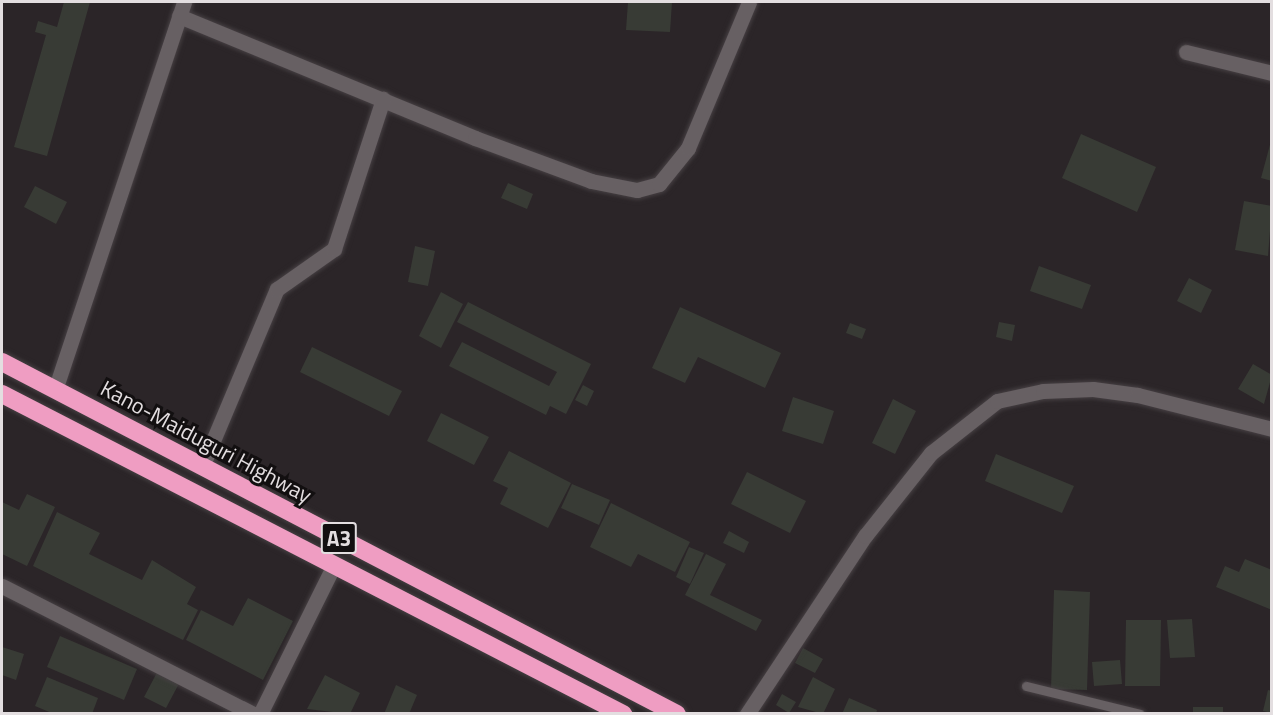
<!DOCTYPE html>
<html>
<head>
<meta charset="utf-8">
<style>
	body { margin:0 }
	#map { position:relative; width:1273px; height:715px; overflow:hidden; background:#2b2528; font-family:"Titillium Web",sans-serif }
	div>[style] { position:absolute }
	.building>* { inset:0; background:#383b35 }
	.roads { filter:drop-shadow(0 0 2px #464043) drop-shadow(0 0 2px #464043) }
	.lane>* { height:9px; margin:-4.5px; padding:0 4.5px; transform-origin:4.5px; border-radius:4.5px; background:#676063 }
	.street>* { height:15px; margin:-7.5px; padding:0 7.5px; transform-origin:7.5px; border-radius:7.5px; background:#676063 }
	.highway>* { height:18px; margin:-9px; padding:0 9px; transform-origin:9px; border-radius:9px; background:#ef9dc2 }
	span { translate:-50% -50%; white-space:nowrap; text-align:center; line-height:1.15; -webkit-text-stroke:6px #120f10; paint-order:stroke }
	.shield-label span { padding:2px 4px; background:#120f10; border:2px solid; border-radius:4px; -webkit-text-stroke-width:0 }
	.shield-label { font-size:21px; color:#e3dee0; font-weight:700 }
	.street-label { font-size:22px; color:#e3dee0 }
	.frame { position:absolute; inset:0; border:3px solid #e3dee0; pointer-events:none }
</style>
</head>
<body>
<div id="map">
	<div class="building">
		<div style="clip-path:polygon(64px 2px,90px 2px,47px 156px,14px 147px,46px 35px,35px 32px,38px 21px,57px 27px)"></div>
		<div style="clip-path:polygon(628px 2px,672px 2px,670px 32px,626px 30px)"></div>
		<div style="clip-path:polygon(1081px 134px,1156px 167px,1137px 212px,1062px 178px)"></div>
		<div style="clip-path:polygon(1271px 141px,1272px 141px,1272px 181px,1261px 178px)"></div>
		<div style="clip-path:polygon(508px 183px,533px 194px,527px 209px,501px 198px)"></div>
		<div style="clip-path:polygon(35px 186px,67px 202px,56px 224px,24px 207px)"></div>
		<div style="clip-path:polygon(1244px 201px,1272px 206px,1268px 256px,1235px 250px)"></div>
		<div style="clip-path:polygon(415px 246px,435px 251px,428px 286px,408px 282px)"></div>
		<div style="clip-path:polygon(1039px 266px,1091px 285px,1082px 309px,1030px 291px)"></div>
		<div style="clip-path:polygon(1189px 278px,1212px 290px,1201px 313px,1177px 301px)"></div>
		<div style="clip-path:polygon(441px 292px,463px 304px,441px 348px,419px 336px)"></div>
		<div style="clip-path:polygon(468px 302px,591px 364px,566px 414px,550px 406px,546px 415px,449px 366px,462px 342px,549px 386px,557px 372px,457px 322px)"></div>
		<div style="clip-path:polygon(680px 307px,781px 353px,765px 388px,698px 357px,685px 383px,652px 368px)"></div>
		<div style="clip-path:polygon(999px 322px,1015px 325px,1012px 341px,996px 337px)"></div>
		<div style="clip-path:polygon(850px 323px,866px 329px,862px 339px,846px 333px)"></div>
		<div style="clip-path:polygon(312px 347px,402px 391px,389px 416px,300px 372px)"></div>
		<div style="clip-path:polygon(1253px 364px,1272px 375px,1264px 404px,1238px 389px)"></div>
		<div style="clip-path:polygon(583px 385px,594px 391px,587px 406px,575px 400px)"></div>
		<div style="clip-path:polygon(793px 397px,834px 411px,823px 444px,782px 431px)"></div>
		<div style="clip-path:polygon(893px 399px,916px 411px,895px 454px,872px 443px)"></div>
		<div style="clip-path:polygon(441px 413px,489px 437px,474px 465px,427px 441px)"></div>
		<div style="clip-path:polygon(509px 451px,571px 483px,548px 528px,500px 504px,508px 488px,493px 481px)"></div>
		<div style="clip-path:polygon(996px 454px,1074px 486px,1062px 513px,985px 481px)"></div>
		<div style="clip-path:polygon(747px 472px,806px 501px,790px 533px,731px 504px)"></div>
		<div style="clip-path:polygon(572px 484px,610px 500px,599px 525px,561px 508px)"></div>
		<div style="clip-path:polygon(27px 494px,55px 507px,27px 566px,2px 554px,2px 502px,19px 510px)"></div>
		<div style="clip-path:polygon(611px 503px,690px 542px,675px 572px,638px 554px,631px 567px,590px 547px)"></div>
		<div style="clip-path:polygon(57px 512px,100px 533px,89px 554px,142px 580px,152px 560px,196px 587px,187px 604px,198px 610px,183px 640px,33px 566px)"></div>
		<div style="clip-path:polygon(729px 531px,749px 542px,744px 553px,723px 543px)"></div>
		<div style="clip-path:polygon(689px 547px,704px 553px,690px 584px,676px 577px)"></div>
		<div style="clip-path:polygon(706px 554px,726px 564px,710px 595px,762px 620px,756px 631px,685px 595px)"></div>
		<div style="clip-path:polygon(1245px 559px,1272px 570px,1272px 610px,1216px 587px,1225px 566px,1239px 572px)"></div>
		<div style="clip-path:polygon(1054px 590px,1090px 592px,1087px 690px,1051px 689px)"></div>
		<div style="clip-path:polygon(248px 598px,293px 621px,263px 680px,186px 640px,201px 610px,233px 626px)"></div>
		<div style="clip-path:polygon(1192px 619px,1195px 657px,1170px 658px,1167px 620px)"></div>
		<div style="clip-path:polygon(1126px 620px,1161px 620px,1160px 686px,1125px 686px)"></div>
		<div style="clip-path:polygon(60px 636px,137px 669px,124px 700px,47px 667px)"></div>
		<div style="clip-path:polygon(2px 647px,24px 654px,16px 680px,2px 675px)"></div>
		<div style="clip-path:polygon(803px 648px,823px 659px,815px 673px,795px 663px)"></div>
		<div style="clip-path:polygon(1120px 660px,1122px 684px,1094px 686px,1092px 662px)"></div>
		<div style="clip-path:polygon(161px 665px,183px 676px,166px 708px,144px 697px)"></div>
		<div style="clip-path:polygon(325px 675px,360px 693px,350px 714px,307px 709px)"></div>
		<div style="clip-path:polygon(47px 677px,98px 698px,92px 714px,54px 714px,35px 706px)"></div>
		<div style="clip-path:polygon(813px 677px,835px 689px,823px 714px,798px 707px)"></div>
		<div style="clip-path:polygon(396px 685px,417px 695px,409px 714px,384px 714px)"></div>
		<div style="clip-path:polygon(1268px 690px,1272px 691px,1272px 713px,1263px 711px)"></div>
		<div style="clip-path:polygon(782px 694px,796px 702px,789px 713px,776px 705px)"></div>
		<div style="clip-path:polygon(849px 698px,877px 710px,876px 714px,842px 714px)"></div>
		<div style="clip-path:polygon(1193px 707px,1223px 707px,1223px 714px,1193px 714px)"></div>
	</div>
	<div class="roads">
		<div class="lane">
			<div style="left:1026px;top:686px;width:117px;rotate:13.8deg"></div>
		</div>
		<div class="street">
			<div style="left:179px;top:16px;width:320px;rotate:22.4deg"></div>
			<div style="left:475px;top:138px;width:124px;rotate:20.3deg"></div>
			<div style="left:591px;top:181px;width:47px;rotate:11.1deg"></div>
			<div style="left:637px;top:190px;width:23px;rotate:-15deg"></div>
			<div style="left:659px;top:184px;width:46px;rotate:-51.1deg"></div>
			<div style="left:688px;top:148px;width:158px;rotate:-67.3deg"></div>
			<div style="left:1186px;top:52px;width:89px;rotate:13.7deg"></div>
			<div style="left:55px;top:390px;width:409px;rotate:-71.6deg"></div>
			<div style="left:202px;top:467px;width:193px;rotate:-67.2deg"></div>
			<div style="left:277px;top:289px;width:70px;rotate:-35.1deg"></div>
			<div style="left:334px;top:249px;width:158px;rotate:-71.9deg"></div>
			<div style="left:2px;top:586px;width:282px;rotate:27deg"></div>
			<div style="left:260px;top:714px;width:166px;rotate:-63.6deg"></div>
			<div style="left:747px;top:714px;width:214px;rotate:-56.5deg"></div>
			<div style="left:865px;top:536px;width:106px;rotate:-51.5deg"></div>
			<div style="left:931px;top:453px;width:84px;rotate:-38.2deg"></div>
			<div style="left:997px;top:401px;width:47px;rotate:-12.3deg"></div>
			<div style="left:1043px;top:391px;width:50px;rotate:-2.3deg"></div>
			<div style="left:1093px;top:389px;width:45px;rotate:7.6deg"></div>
			<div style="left:1138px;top:395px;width:138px;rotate:14.2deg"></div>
		</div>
		<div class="highway">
			<div style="left:2px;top:362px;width:761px;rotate:27.54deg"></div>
			<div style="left:2px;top:394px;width:699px;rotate:27.26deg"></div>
		</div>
	</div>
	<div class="shield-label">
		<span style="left:339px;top:538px">A3</span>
	</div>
	<div class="street-label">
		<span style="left:206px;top:442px;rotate:28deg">Kano-Maiduguri Highway</span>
	</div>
	<div class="frame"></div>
</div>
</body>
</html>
